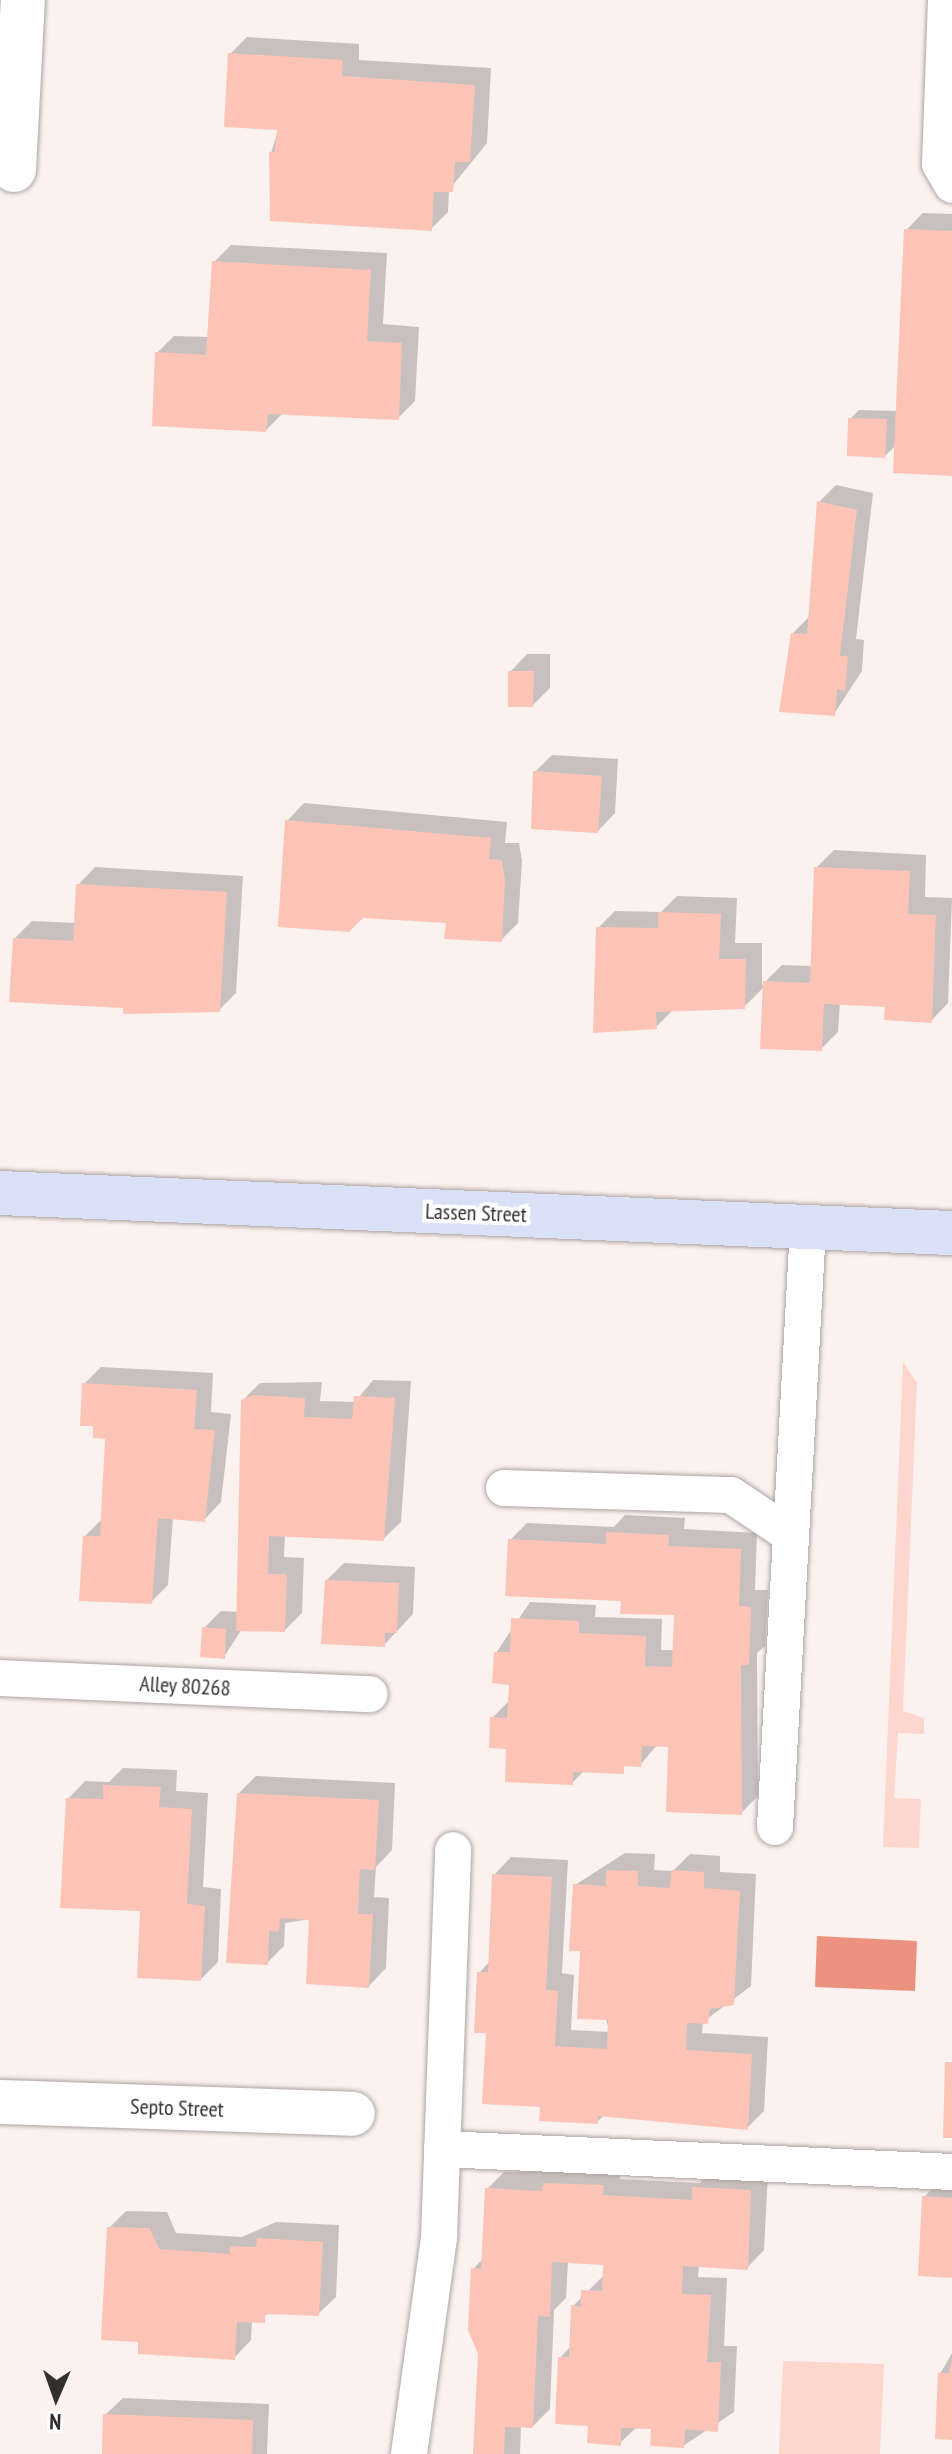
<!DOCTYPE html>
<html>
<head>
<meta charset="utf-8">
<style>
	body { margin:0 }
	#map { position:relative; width:952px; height:2454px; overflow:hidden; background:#fbf1ef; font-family:"PT Sans Narrow",sans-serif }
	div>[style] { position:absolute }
	.green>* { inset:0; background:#fdd7ce }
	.water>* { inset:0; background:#ec937f }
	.shadow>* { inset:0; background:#0003 }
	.building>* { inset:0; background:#fcc4b6 }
	.roads { filter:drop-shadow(0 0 2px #ada4a1) drop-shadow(0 0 2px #ada4a1) }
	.lane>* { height:36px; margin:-18px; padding:0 18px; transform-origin:18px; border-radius:18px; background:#fff }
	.street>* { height:44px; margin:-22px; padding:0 22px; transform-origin:22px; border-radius:22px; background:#fff }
	.secondary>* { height:44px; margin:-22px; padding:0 22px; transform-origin:22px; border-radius:22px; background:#dae0f5 }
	span { translate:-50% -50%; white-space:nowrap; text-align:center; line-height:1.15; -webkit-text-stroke:8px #fff; paint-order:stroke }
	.street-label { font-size:22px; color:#332f2e }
	.north { position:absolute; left:16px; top:2358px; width:80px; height:80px; -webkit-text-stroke:6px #fff; paint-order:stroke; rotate:182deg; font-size:22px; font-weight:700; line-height:32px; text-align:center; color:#332f2e }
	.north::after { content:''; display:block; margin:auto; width:28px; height:36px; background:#332f2e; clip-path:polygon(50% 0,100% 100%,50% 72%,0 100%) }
</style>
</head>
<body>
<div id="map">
	<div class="green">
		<div style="clip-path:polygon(903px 1362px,917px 1383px,903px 1711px,924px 1718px,924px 1734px,898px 1733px,894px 1798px,921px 1799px,919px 1848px,883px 1847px)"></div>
		<div style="clip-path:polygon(783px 2361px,884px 2364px,880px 2454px,779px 2454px)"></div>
	</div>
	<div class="water">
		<div style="clip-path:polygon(817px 1936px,917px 1941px,915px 1991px,815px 1987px)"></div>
	</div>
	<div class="shadow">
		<div style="clip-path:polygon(247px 37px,359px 44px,359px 60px,491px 68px,487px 143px,449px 190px,448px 212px,431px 229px,271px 153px,279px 128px,230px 54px)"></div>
		<div style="clip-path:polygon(923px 213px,952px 214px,952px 474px,896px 445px,885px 456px,850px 419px,859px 410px,897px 411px,906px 230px)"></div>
		<div style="clip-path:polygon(231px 245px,387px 253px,383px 324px,419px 327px,415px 401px,398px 418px,283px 413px,266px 430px,157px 353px,174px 336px,209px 337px,214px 262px)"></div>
		<div style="clip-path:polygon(836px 485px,873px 493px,856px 639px,864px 640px,862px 671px,834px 714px,792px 634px,811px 615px,819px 502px)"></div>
		<div style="clip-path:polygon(527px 654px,550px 654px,550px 688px,533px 705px,510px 672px)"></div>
		<div style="clip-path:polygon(552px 755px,618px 759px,615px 813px,598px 831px,535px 772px)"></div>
		<div style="clip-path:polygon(304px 803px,507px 822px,505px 843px,519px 843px,522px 861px,518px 923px,501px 940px,448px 921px,362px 916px,287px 821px)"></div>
		<div style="clip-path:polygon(834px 850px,926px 855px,925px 897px,952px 898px,948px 1003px,931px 1021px,887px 1005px,840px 1002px,838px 1032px,821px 1049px,765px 986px,744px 1007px,674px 1009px,656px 1027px,598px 928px,615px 911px,661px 912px,677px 896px,737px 898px,735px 943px,762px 943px,762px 985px,782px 965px,812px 966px,816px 868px)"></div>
		<div style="clip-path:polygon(95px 867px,243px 876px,236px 993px,219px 1010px,125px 1006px,15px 938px,32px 921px,76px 923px,78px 885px)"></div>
		<div style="clip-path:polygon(101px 1367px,213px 1373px,211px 1412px,231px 1414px,221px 1502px,204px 1520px,173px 1517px,168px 1585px,151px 1602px,84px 1537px,102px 1519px,107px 1437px,95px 1424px,84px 1384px)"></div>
		<div style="clip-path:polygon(373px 1380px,411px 1381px,401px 1522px,383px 1539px,285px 1535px,284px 1557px,304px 1558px,302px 1613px,285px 1630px,242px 1629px,224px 1657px,204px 1628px,221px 1611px,239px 1612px,243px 1400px,260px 1383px,322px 1382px,320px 1401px,355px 1402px)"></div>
		<div style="clip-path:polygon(625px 1515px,685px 1518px,684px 1529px,757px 1533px,755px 1590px,768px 1590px,765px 1646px,757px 1653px,758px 1796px,741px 1813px,670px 1745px,658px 1744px,640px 1765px,585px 1770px,572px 1783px,508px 1747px,492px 1718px,509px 1701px,511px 1683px,496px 1653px,530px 1602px,596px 1605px,595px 1617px,662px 1619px,661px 1650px,675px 1650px,676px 1613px,623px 1599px,510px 1540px,527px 1523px,614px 1527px)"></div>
		<div style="clip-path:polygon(344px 1563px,415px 1567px,413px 1614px,384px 1645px,326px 1581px)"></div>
		<div style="clip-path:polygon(123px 1768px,177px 1770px,176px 1791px,208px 1793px,203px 1887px,221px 1889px,218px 1962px,201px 1979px,143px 1910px,68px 1799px,85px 1781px,109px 1782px)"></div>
		<div style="clip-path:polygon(256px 1776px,395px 1783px,392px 1850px,376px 1867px,374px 1897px,389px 1898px,386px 1968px,369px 1986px,311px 1919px,285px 1923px,284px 1946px,267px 1963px,239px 1793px)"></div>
		<div style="clip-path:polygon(625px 1853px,655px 1854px,654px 1870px,673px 1871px,690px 1854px,720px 1856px,720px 1872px,756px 1874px,751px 1986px,703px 2022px,702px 2033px,768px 2037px,764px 2111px,747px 2128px,605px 2114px,597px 2122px,543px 2105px,488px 2032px,479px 1973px,490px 1961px,494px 1875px,511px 1857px,568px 1860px,562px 1973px,574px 1975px,571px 2030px,610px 2032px,583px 1949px,575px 1885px)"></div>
		<div style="clip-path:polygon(620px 2169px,620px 2179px,700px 2183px,711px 2171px,768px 2174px,764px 2250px,747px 2268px,699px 2265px,698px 2277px,727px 2278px,724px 2346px,737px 2346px,734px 2412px,683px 2446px,653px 2427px,637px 2427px,620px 2443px,590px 2424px,560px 2358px,571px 2346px,573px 2306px,605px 2274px,605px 2263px,568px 2261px,566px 2298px,554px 2310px,550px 2409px,533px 2426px,521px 2426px,520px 2454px,475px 2454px,480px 2354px,473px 2269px,484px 2258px,487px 2189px,504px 2172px)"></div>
		<div style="clip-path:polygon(941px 2180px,952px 2181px,952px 2276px,924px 2197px)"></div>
		<div style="clip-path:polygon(126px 2211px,167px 2212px,176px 2233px,242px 2237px,276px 2222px,339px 2225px,336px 2297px,318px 2314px,273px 2312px,252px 2321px,251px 2340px,234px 2358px,140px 2340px,109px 2228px)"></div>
		<div style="clip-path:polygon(952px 2353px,952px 2438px,940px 2374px)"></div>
		<div style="clip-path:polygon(123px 2398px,269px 2404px,267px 2454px,104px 2454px,105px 2415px)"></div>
	</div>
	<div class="building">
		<div style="clip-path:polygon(228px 53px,343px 60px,342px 76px,475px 85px,470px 162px,455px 162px,453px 192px,434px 192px,432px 231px,270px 221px,269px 152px,275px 152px,277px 130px,224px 127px)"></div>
		<div style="clip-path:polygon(904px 229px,952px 231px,952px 476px,893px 473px)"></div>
		<div style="clip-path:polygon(212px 261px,371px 270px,367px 341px,402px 343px,399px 420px,268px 414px,266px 432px,152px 426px,155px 352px,206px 355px)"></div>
		<div style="clip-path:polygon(848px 418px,887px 419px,885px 458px,847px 456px)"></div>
		<div style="clip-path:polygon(817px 501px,857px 510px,840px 656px,848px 656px,845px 691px,837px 689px,835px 716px,779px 712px,791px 633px,807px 634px)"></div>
		<div style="clip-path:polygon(508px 671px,534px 671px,533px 707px,508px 707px)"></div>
		<div style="clip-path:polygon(533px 771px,602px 776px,598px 833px,531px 829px)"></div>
		<div style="clip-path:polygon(285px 820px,491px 838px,489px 859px,502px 860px,505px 879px,502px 942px,444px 939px,446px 923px,363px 918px,349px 932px,278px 927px)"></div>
		<div style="clip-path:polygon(814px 867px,910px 871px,908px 914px,936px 915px,932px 1023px,884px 1020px,885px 1007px,824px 1004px,822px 1051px,760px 1049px,763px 981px,810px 983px)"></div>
		<div style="clip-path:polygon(76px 884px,227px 892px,220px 1012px,123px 1014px,123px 1008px,9px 1002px,13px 938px,73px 941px)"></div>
		<div style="clip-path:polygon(658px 912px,721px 914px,719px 959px,746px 959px,745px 1009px,656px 1012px,657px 1029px,593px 1033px,596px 927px,658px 928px)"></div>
		<div style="clip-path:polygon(82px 1383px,197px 1390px,194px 1429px,215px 1430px,205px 1522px,158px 1518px,152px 1604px,79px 1601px,83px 1536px,100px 1536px,105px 1439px,93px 1438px,93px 1426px,80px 1426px)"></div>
		<div style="clip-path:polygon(253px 1395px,305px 1398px,304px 1417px,352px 1419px,354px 1396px,395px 1398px,384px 1541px,269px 1536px,268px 1574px,287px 1574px,285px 1632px,236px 1631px,241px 1400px)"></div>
		<div style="clip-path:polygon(606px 1532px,669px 1535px,668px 1546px,741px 1549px,739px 1606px,751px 1607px,749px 1665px,741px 1665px,742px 1815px,666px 1812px,668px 1747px,642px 1746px,641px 1767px,624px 1766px,624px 1774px,573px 1772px,573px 1785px,505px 1782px,506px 1749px,489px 1748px,490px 1717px,507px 1718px,509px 1685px,492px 1683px,494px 1652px,510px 1652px,511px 1618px,579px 1621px,579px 1633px,646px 1636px,645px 1666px,672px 1667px,674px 1615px,620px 1614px,621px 1601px,505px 1596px,508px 1539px,606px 1544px)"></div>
		<div style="clip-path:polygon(325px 1580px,399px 1583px,397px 1633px,385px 1633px,385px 1647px,321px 1644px)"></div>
		<div style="clip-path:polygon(202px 1627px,226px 1629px,225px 1659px,200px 1657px)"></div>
		<div style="clip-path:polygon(103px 1785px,161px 1787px,159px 1807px,192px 1809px,187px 1904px,205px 1906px,201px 1981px,137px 1978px,140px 1911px,60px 1908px,66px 1798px,103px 1799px)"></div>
		<div style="clip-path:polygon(237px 1793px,379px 1800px,375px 1870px,360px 1869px,358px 1914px,373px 1914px,369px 1988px,306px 1984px,309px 1920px,280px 1918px,279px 1932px,269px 1931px,268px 1965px,226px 1963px)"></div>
		<div style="clip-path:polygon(606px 1870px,638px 1871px,638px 1886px,670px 1888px,671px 1870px,704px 1872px,704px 1888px,740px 1891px,734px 2005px,710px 2009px,708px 2024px,687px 2023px,686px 2050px,752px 2054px,748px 2130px,598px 2116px,598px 2124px,539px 2121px,540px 2107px,482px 2104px,486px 2033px,474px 2033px,477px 1972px,488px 1972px,492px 1874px,552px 1877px,546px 1990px,558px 1991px,555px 2046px,607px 2049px,608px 2020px,577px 2019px,580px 1951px,569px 1951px,573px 1884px,606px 1886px)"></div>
		<div style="clip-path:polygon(945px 2062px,952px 2062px,952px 2138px,943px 2138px)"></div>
		<div style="clip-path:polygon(543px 2183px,604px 2185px,603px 2195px,692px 2200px,692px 2187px,751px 2190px,748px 2270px,683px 2266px,682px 2294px,711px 2295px,707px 2362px,721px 2362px,718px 2432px,685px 2429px,684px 2448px,650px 2446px,651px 2429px,621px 2428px,621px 2446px,587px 2443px,588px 2426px,555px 2424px,558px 2357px,569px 2357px,571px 2305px,581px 2307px,581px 2290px,602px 2291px,603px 2265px,552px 2262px,550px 2317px,538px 2316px,533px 2428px,505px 2427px,504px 2454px,473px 2454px,478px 2354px,468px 2330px,471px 2268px,481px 2269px,485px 2188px,542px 2191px)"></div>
		<div style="clip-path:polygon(922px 2196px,952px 2198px,952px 2278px,918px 2276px)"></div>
		<div style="clip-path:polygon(107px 2227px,150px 2228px,159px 2249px,230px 2254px,230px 2246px,256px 2247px,257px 2238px,323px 2242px,319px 2316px,265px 2314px,265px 2323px,237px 2322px,235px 2360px,138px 2354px,138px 2342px,101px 2340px)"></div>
		<div style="clip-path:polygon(952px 2359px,952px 2440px,935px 2439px,938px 2373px,949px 2373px)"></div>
		<div style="clip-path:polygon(103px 2414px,253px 2420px,252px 2454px,102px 2454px)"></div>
	</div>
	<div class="roads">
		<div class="lane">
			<div style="left:946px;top:0;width:164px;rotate:92.1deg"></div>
			<div style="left:940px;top:164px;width:24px;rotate:60deg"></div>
			<div style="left:504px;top:1488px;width:227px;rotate:1.8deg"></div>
			<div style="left:731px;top:1495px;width:70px;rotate:33.9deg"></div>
			<div style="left:0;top:1678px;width:370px;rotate:2.5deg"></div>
			<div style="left:775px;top:1827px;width:601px;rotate:-86.85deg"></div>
			<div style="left:442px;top:2149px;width:511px;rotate:2.58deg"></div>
			<div style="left:409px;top:2454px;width:219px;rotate:-82.1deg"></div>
			<div style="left:439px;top:2237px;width:387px;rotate:-87.9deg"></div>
		</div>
		<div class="street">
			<div style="left:14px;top:170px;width:170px;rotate:-87deg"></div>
			<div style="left:0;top:2102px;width:353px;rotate:1.9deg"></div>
		</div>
		<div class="secondary">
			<div style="left:0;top:1193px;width:953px;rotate:2.41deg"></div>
		</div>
	</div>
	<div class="street-label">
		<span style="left:476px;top:1213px;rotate:2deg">Lassen Street</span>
		<span style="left:185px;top:1686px;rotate:3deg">Alley 80268</span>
		<span style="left:177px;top:2108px;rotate:2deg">Septo Street</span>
	</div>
	<div class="north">N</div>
</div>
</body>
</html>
